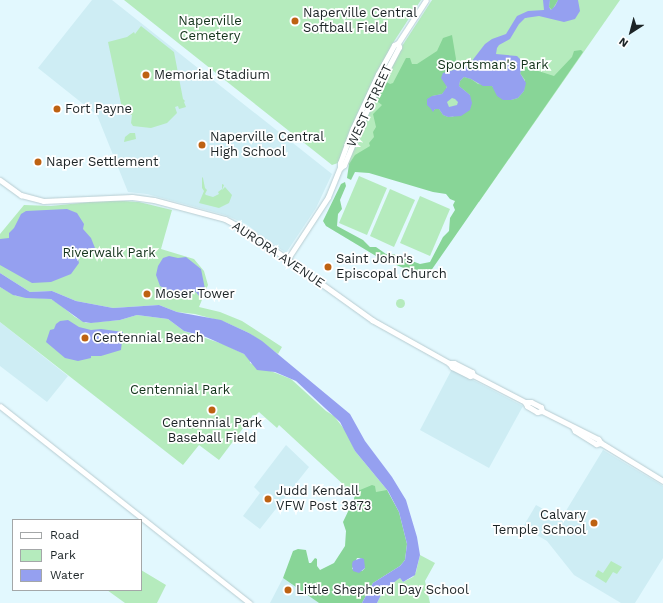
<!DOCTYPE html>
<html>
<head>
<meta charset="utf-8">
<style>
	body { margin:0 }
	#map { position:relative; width:663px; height:603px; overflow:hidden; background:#e2f8fe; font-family:"Work Sans",sans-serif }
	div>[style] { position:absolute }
	.built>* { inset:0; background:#ceedf4 }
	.green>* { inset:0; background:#b5ebbd }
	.round { border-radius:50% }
	.forest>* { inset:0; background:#88d597 }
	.water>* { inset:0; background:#95a0f0 }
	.roads { filter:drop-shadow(0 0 1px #b7ccd1) drop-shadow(0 0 1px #b7ccd1) }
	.secondary>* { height:5px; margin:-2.5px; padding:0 2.5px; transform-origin:2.5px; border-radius:2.5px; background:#fff }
	.dots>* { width:11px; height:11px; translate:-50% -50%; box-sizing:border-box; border:2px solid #fff; border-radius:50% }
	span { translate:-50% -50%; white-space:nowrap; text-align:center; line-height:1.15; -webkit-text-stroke:3.5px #fff; paint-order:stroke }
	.poi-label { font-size:13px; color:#1c2426 }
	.left { translate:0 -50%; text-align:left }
	.right { translate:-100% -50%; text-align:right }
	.park-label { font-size:13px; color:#13331b }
	.street-label { font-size:13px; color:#1c2426 }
	.legend { position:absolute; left:12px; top:519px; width:130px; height:72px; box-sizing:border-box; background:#fff; border:1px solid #a4a7a8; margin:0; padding:5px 7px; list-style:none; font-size:12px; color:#1c2426 }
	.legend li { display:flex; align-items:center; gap:8px; height:20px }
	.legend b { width:20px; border:1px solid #a4a7a8 }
	.north { position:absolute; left:611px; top:12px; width:40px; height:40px; -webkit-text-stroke:3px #fff; paint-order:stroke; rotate:216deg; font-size:11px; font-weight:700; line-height:16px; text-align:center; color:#1c2426 }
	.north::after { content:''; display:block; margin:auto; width:14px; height:18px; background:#1c2426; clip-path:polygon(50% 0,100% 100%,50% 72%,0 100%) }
</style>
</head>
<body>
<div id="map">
	<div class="built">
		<div style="clip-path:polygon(92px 0,112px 0,332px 174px,316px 208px,286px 253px,246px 224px,225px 215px,147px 194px,128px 192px,97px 115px,38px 68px)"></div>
		<div style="clip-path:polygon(0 322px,68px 376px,47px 402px,0 366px)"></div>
		<div style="clip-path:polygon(452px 369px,523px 406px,489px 468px,420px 430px)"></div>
		<div style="clip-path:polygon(286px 445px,309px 467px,260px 529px,243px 516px,260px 493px,254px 487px)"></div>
		<div style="clip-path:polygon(603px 450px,663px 486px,663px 558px,635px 603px,621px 603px,574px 575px,547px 541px,523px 527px,536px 505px,561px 519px)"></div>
		<div style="clip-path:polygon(283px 578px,319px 603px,270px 603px)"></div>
	</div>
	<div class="green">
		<div style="clip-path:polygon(124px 0,421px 0,391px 46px,338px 163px,332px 165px)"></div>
		<div style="clip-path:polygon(432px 0,620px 0,479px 202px,347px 164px,378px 90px,391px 63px)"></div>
		<div style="clip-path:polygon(141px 26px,174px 52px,183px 99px,185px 101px,184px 102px,186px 107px,179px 109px,178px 106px,175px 107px,177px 113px,167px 123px,151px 128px,133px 126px,131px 123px,132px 115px,123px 113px,108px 42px,127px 37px,134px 32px,135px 34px)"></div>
		<div style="clip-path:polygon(130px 133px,135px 133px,136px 139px,124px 142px,125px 137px)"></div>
		<div style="clip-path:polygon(359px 176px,387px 188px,367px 235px,339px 223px)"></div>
		<div style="clip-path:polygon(202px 177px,203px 178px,205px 188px,207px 190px,205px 194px,206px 195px,213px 197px,219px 194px,218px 192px,222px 189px,222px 184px,224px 185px,222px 190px,225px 187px,232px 195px,229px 203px,219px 208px,199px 203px,204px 191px,202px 188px)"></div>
		<div style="clip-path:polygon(390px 189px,415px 200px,394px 247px,370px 236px)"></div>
		<div style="clip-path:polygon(420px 196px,450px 209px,430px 256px,400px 243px)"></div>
		<div style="clip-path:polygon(109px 200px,139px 202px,172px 210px,161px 249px,194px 259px,204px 271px,208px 285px,199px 307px,220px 312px,242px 321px,282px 347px,278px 354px,249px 333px,225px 322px,195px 314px,177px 312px,159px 305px,113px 308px,76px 301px,52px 291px,30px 292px,0 273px,0 234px,24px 205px,51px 206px)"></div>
		<div style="clip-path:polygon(0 287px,16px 296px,51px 299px,59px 304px,75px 317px,86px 323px,120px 320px,137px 315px,168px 319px,184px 331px,226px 345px,244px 354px,250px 360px,250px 363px,291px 379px,326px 411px,334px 416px,348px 434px,355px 451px,388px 491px,355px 501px,355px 492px,352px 489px,345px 490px,343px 488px,345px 486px,279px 425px,277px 428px,259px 412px,255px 416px,253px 415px,219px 460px,199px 445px,183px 465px,0 322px)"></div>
		<div class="round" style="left:395.5px;top:298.5px;width:9px;height:9px"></div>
		<div style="clip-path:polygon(420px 555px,435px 563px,425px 581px,430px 603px,377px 603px,383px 591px,397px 579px,400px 578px,403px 582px,413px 577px,416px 572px)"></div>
		<div style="clip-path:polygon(611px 561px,622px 567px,617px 574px,613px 572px,606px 583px,595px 576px,598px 570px,603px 573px)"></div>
		<div style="clip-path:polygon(141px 570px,166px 585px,157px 603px,125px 603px,107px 590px,141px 590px)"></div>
	</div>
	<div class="forest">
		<div style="clip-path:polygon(550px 0,558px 0,552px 10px,549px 7px)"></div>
		<div style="clip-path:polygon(452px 35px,456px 59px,453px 72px,446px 72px,442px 79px,447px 85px,446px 90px,442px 94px,432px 96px,433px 111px,435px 109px,439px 109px,443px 115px,448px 117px,453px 117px,470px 95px,459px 86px,460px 81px,464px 77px,471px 79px,478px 84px,492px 86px,507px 100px,511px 100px,518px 98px,524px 91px,525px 80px,520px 73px,523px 68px,522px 61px,532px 69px,554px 76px,572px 57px,574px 51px,581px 50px,583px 52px,428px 275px,401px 267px,376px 256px,326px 226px,323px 221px,341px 184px,345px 182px,346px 186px,340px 200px,342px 209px,338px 214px,337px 226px,363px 240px,370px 247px,376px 247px,386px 254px,393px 254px,420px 264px,430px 262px,443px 237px,449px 231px,450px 218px,455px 210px,453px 205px,455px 201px,450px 199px,446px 194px,433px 192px,369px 173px,355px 172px,351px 180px,347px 178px,349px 164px,355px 155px,370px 146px,369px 143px,374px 137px,373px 132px,376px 127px,373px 114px,382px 105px,378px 102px,377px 96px,383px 89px,385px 81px,390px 84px,393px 83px,406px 58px,410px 58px,412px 64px,417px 64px,437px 51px,443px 38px)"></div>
		<div style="clip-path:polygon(evenodd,372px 485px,375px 486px,376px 492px,387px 490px,399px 512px,407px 544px,405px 560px,400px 566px,373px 583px,362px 603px,319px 603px,283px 578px,293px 551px,298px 549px,306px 550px,309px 563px,311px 563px,315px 558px,317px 559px,317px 566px,320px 570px,334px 563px,345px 546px,346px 531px,343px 522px,354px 499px,356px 489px,360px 490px,372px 485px,357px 558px,361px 558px,364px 561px,363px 564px,365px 568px,362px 571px,352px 569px,357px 558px)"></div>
	</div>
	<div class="water">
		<div style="clip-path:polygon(evenodd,543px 0,550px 0,549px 7px,551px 10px,555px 6px,558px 0,578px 0,580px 11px,575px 19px,564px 22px,539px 16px,525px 18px,519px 24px,510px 39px,499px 45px,497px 48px,496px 54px,517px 56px,522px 61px,523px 68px,520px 73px,526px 83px,524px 91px,518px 98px,511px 100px,503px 100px,497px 96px,492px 86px,483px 86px,471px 79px,464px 77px,460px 81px,459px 86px,470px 95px,472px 103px,470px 110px,461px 116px,448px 117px,443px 115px,439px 109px,435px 109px,433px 112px,431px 109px,427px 105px,427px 99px,432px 96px,442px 94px,447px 87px,441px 78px,443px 73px,468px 66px,485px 44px,492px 39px,506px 34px,517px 16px,528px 11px,544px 10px,543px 0,452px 98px,455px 99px,458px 102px,457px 105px,449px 107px,447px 102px,452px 98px)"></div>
		<div style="clip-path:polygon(67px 209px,77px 213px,84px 224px,83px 229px,91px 238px,95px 248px,91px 254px,83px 257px,80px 256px,78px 259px,79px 263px,71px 274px,51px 282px,32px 283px,0 265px,0 239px,9px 238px,9px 233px,14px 228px,21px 214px,26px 211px)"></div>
		<div style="clip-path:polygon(169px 256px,178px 258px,186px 257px,201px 269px,205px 289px,204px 294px,199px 296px,196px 292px,184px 293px,168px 290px,160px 286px,156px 275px,158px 266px,163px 258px)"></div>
		<div style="clip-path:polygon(0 273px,30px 292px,52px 291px,76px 301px,113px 308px,159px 305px,177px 312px,221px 320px,249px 333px,262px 341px,350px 414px,365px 441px,392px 477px,406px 500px,417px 537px,420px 555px,415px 575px,403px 582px,400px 578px,397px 580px,383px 591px,377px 603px,362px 603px,373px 583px,400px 566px,405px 560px,407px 544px,399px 512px,388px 491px,355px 451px,340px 422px,296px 381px,275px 372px,257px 370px,244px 354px,206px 337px,184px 331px,168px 319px,137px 315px,120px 320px,91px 323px,83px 322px,51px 299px,26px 298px,13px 295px,0 287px)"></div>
		<div style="clip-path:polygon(68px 320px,79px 327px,91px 330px,101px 329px,123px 332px,121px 350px,101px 356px,91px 356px,91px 358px,78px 361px,65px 358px,46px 342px,50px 330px,54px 329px,56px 324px,60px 321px)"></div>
		<div style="clip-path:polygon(361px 558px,364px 559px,365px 568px,359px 573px,353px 571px,352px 564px,353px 561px)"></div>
	</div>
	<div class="roads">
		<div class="secondary">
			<div style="left:340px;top:168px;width:5px;rotate:-37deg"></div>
			<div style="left:344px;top:165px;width:73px;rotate:-67.3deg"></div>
			<div style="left:372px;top:98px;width:58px;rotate:-62.1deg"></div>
			<div style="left:399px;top:47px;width:4px;rotate:-104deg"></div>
			<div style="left:0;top:180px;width:26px;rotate:36deg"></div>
			<div style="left:21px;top:195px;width:23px;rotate:15deg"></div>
			<div style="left:43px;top:201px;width:89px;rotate:-2.6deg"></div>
			<div style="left:132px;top:197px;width:22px;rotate:8deg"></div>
			<div style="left:154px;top:200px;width:73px;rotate:15deg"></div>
			<div style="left:225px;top:219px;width:31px;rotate:29deg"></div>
			<div style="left:252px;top:234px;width:148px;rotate:35.6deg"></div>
			<div style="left:372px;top:320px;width:88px;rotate:29.2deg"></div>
			<div style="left:449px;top:363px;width:5px;rotate:53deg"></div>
			<div style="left:452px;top:367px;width:20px;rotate:27deg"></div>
			<div style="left:470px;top:376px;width:3px;rotate:-18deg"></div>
			<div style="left:287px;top:260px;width:75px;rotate:-56.9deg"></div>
			<div style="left:328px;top:197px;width:31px;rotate:-68deg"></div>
			<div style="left:340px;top:168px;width:5px;rotate:-90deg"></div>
			<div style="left:340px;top:163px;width:37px;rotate:-70deg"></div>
			<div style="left:353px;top:128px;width:60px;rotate:-65.2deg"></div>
			<div style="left:378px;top:74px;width:33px;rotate:-61deg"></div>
			<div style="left:394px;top:45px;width:4px;rotate:-27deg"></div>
			<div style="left:398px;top:43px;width:51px;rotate:-56.9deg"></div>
			<div style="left:449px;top:363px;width:5px"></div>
			<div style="left:454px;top:363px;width:20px;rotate:27deg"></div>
			<div style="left:472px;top:372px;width:3px;rotate:72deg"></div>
			<div style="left:473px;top:375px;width:59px;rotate:27.4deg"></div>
			<div style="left:525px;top:402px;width:4px;rotate:63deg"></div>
			<div style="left:527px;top:406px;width:12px;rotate:31deg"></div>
			<div style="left:537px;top:412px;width:5px;rotate:-11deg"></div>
			<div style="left:525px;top:402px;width:6px"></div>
			<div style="left:531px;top:402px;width:11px;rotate:27deg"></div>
			<div style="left:541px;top:407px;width:4px;rotate:76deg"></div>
			<div style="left:542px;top:411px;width:63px;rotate:26.6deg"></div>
			<div style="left:598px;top:439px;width:5px;rotate:53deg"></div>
			<div style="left:601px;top:443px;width:73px;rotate:31.5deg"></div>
			<div style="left:0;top:406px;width:318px;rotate:38.3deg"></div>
			<div style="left:573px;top:427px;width:4px;rotate:63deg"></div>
			<div style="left:575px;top:431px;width:25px;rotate:32deg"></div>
			<div style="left:596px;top:444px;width:5px;rotate:-11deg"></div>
		</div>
	</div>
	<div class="dots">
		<div style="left:295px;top:21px;background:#be6212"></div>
		<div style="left:146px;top:75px;background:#be6212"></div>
		<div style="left:57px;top:109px;background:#be6212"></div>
		<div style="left:202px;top:145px;background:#be6212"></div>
		<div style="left:38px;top:162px;background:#be6212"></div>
		<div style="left:328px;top:267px;background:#be6212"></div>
		<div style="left:147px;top:294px;background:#be6212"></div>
		<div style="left:85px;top:338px;background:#be6212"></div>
		<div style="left:212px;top:410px;background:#be6212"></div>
		<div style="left:268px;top:499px;background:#be6212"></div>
		<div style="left:594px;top:523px;background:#be6212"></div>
		<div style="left:288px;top:590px;background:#be6212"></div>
	</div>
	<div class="poi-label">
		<span class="left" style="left:303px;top:21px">Naperville Central<br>Softball Field</span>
		<span class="left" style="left:154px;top:75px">Memorial Stadium</span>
		<span class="left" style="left:65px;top:109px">Fort Payne</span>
		<span class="left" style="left:210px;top:145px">Naperville Central<br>High School</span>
		<span class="left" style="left:46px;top:162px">Naper Settlement</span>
		<span class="left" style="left:336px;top:267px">Saint John's<br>Episcopal Church</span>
		<span class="left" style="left:155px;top:294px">Moser Tower</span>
		<span class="left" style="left:93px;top:338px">Centennial Beach</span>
		<span style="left:212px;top:431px">Centennial Park<br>Baseball Field</span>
		<span class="left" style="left:276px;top:499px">Judd Kendall<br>VFW Post 3873</span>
		<span class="right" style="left:586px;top:523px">Calvary<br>Temple School</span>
		<span class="left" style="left:296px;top:590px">Little Shepherd Day School</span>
	</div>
	<div class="park-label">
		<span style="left:210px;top:29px">Naperville<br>Cemetery</span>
		<span style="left:493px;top:65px">Sportsman's Park</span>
		<span style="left:109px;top:253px">Riverwalk Park</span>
		<span style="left:180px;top:390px">Centennial Park</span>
	</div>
	<div class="street-label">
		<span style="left:370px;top:106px;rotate:-65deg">WEST STREET</span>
		<span style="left:278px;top:255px;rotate:34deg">AURORA AVENUE</span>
	</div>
	<ul class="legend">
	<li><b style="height:5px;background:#fff"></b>Road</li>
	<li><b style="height:11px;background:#b5ebbd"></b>Park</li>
	<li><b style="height:11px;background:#95a0f0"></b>Water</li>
	</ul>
	<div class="north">N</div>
</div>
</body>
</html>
